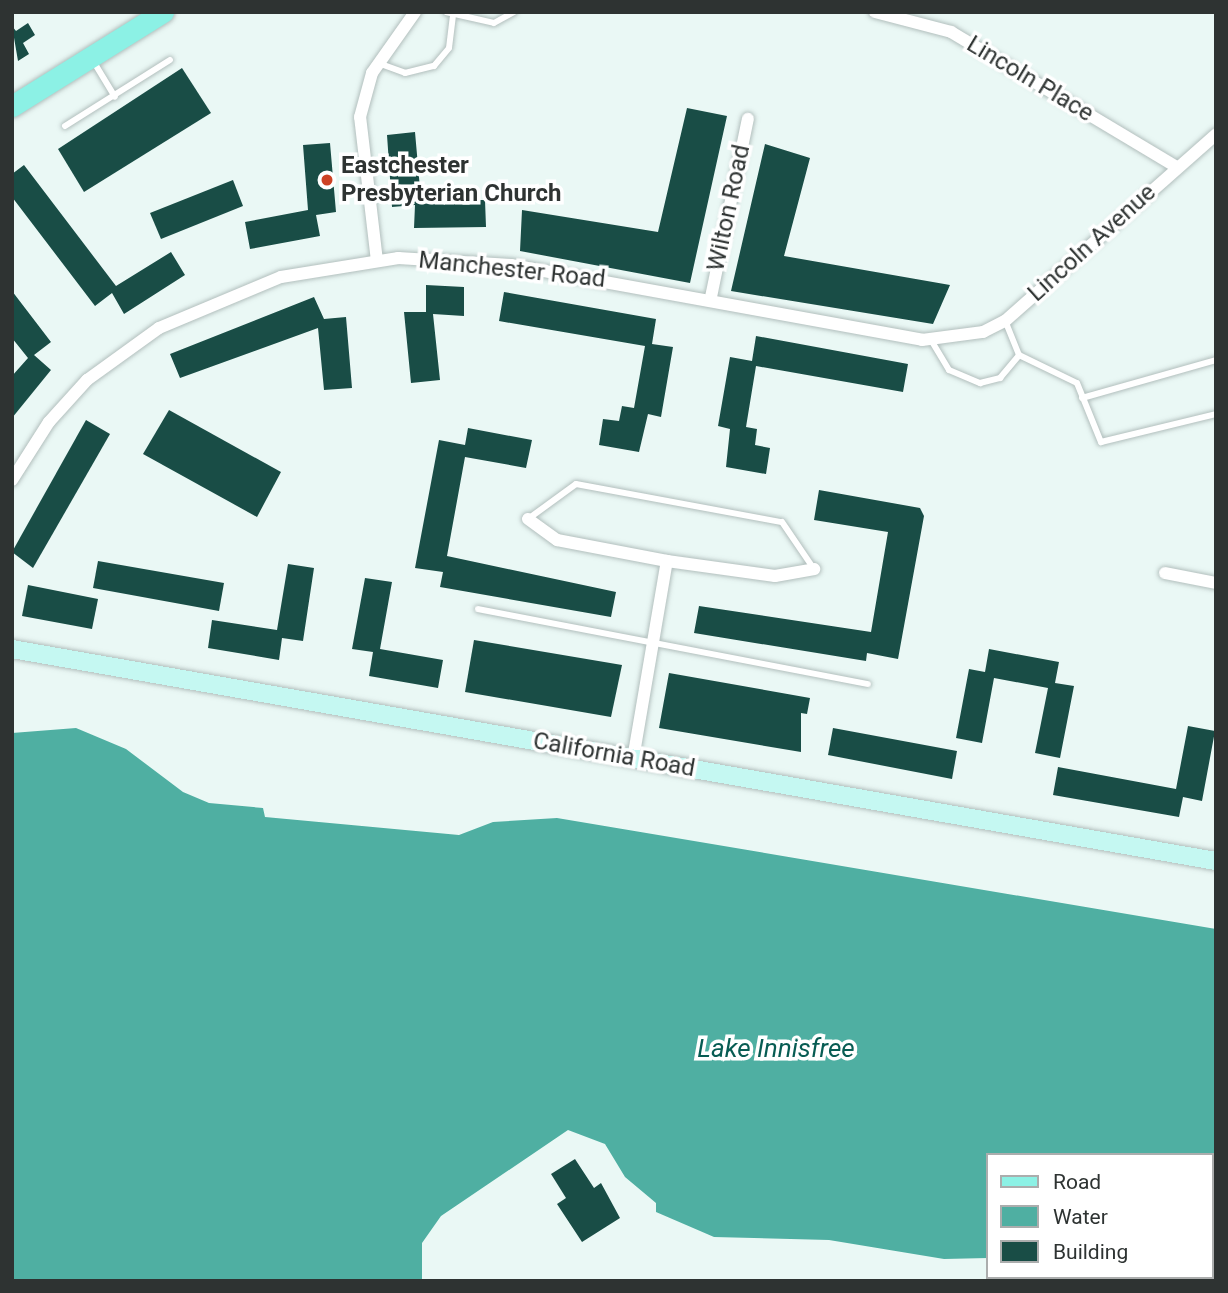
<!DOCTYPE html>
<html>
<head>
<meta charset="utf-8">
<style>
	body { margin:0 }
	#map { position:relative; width:1228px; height:1293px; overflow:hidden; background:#eaf8f5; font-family:Roboto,sans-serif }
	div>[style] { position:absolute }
	.water>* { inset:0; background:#4fafa2 }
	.building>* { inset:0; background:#194d46 }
	.roads { filter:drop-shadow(0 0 2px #b2bfbd) drop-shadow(0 0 2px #b2bfbd) }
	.lane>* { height:6px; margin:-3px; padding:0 3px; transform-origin:3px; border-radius:3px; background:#fff }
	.street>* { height:12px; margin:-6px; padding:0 6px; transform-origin:6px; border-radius:6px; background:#fff }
	.secondary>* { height:18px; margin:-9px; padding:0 9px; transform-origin:9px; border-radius:9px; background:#c5f8f2 }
	.primary>* { height:21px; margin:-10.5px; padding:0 10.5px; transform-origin:10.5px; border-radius:10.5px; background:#8cf1e5 }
	.dots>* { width:19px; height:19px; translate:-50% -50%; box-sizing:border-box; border:4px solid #fff; border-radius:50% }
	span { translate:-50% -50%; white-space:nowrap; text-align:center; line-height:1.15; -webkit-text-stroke:7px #fff; paint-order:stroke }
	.street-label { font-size:24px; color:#2e3332 }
	.poi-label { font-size:24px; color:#2e3332; font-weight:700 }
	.left { translate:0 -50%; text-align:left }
	.water-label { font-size:26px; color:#075c53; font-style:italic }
	.frame { position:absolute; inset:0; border:14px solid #2e3332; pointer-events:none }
	.legend { position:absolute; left:986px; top:1153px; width:228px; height:126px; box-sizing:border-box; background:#fff; border:2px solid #abadad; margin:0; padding:9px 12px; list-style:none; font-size:21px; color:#2e3332 }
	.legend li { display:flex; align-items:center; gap:14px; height:35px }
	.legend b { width:35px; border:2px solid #abadad }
</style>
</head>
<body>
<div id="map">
	<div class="water">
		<div style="clip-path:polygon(76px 728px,126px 749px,183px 792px,209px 803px,263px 808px,265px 817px,459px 835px,493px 822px,557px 818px,1216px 929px,1216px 1182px,1212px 1155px,988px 1155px,988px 1258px,944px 1259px,829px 1240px,714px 1237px,656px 1212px,656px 1203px,625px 1177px,605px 1144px,568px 1130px,441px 1216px,422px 1243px,422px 1281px,12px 1281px,12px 733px)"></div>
	</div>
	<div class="building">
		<div style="clip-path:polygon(28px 23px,35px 35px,23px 43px,29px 54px,18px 61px,12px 26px,16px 31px)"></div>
		<div style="clip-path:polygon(182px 68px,211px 113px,84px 192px,58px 149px)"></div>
		<div style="clip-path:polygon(687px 108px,727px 116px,690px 283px,520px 251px,522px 210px,658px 232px)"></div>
		<div style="clip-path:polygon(415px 132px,421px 200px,485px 200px,486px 227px,414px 228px,415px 205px,392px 207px,387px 135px)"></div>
		<div style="clip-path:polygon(330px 143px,336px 212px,316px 215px,320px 236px,250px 249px,245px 222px,308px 210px,303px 145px)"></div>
		<div style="clip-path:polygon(765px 144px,810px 158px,784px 256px,950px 285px,933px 324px,731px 291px)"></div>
		<div style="clip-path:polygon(24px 165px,116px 286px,171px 252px,185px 275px,124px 314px,112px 293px,95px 306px,12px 197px,12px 174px)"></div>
		<div style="clip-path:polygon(233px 180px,243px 206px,161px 239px,150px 213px)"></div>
		<div style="clip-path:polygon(426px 285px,464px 287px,464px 316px,433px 314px,440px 380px,411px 383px,404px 312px,426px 312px)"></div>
		<div style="clip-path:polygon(12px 291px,51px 342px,34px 355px,51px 370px,12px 418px,12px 376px,28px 358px,12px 338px)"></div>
		<div style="clip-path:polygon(504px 292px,656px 319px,652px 344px,673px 347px,661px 417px,648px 414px,639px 452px,599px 445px,603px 419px,619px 421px,622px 406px,634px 408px,645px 346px,499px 321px)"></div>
		<div style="clip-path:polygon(314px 297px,324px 319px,346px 317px,352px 388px,324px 390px,318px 328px,180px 378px,170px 354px)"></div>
		<div style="clip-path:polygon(756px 336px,908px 364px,903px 392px,756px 366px,746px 427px,757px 429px,755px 445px,770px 448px,766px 474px,726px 467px,730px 429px,718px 426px,730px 357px,752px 361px)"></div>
		<div style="clip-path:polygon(169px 410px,281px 472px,257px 517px,143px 454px)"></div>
		<div style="clip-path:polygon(86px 420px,110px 434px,33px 568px,12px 552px)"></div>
		<div style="clip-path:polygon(468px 428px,532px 440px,526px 468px,465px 457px,447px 556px,616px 592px,611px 617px,440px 587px,443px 572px,415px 568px,439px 440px,465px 445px)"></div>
		<div style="clip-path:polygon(819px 490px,920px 508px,924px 516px,898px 659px,867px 653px,866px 661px,694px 633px,699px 606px,871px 632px,888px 532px,814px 520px)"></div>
		<div style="clip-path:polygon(98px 561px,224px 583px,219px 611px,93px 588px)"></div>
		<div style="clip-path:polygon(288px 564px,314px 568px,303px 641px,282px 638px,279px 660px,208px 648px,212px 620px,277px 630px)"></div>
		<div style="clip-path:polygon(365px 578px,392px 582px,380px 649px,443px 660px,438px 688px,369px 676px,373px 652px,352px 649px)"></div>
		<div style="clip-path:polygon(28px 585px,98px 599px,92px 629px,22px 616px)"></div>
		<div style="clip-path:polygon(474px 640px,622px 665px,611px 717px,465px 692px)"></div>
		<div style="clip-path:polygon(989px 649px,1059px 662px,1055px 683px,1074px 686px,1060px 758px,1035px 753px,1048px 688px,994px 678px,982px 743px,956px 738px,969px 669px,985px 672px)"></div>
		<div style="clip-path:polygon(669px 673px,810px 698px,807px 714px,801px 713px,801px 752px,659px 728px)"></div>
		<div style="clip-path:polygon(1188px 726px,1215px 731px,1202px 801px,1183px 797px,1179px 817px,1053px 795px,1058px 767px,1176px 789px)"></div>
		<div style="clip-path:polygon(833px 728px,957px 751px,952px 779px,828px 755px)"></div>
		<div style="clip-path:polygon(575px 1159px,594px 1188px,601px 1183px,620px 1218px,582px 1242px,557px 1204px,566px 1198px,551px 1174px)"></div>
	</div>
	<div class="roads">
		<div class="lane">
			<div style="left:446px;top:12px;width:49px;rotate:12.9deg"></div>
			<div style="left:494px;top:23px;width:23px;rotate:-29deg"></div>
			<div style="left:92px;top:59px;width:44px;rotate:58.8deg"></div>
			<div style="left:378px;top:63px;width:29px;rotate:20deg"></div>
			<div style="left:405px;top:73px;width:30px;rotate:-14deg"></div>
			<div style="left:434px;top:66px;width:23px;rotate:-50deg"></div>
			<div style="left:449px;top:48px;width:31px;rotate:-83deg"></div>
			<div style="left:65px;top:126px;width:124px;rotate:-32.2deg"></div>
			<div style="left:931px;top:340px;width:35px;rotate:59deg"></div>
			<div style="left:949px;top:370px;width:34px;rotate:23deg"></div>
			<div style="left:980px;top:383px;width:21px;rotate:-14deg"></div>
			<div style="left:1000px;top:378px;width:30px;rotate:-50deg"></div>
			<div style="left:1019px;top:355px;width:37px;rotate:-112deg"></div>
			<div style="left:1019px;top:355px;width:64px;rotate:25.8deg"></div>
			<div style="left:1077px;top:383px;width:64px;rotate:67.9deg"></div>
			<div style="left:1101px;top:442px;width:118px;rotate:-13.7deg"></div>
			<div style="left:1082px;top:398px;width:139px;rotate:-15.8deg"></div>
			<div style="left:528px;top:519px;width:59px;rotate:-36.1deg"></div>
			<div style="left:576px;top:484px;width:209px;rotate:10.5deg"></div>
			<div style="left:782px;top:522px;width:57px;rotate:55.8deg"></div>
			<div style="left:478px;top:609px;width:397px;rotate:10.9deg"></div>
		</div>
		<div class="street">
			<div style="left:875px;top:12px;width:79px;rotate:14.7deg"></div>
			<div style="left:951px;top:32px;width:263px;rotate:30.9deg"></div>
			<div style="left:377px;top:261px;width:145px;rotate:-96.7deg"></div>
			<div style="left:360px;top:117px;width:46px;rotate:-74.7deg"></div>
			<div style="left:372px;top:73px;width:75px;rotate:-54.8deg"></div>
			<div style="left:711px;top:297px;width:182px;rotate:-78.3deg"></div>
			<div style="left:12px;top:480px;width:69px;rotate:-57.5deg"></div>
			<div style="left:49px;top:422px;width:57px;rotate:-47.9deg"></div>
			<div style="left:87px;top:380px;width:89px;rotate:-35.8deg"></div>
			<div style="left:159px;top:328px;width:132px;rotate:-22.7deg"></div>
			<div style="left:281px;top:277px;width:119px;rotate:-9.2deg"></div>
			<div style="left:398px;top:258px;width:113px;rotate:3.5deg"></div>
			<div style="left:511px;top:265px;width:418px;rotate:10.3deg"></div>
			<div style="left:922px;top:340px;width:62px;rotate:-7.5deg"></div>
			<div style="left:983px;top:332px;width:25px;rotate:-27deg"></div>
			<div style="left:1005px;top:321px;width:282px;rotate:-41.5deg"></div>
			<div style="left:528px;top:519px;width:36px;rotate:36deg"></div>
			<div style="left:557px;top:540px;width:112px;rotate:10.8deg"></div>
			<div style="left:667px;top:561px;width:109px;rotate:7.9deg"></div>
			<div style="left:775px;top:576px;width:40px;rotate:-10deg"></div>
			<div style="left:1165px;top:573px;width:52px;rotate:11.1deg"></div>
			<div style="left:633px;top:759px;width:201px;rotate:-80.3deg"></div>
		</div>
		<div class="secondary">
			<div style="left:12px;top:649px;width:1223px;rotate:9.99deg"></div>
		</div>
		<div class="primary">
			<div style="left:12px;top:106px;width:178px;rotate:-31.9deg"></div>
		</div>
	</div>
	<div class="dots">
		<div style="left:327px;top:180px;background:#cd4225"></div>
	</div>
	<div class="street-label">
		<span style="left:1030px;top:79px;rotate:31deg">Lincoln Place</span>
		<span style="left:729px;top:208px;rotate:-78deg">Wilton Road</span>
		<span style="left:1092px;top:243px;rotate:-42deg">Lincoln Avenue</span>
		<span style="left:512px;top:270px;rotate:6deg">Manchester Road</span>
		<span style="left:614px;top:755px;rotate:10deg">California Road</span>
	</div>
	<div class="poi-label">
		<span class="left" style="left:341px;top:180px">Eastchester<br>Presbyterian Church</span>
	</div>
	<div class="water-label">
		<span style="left:776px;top:1049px">Lake Innisfree</span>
	</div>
	<div class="frame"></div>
	<ul class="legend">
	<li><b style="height:9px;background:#8cf1e5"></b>Road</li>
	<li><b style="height:19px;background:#4fafa2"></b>Water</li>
	<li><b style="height:19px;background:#194d46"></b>Building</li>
	</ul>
</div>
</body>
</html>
